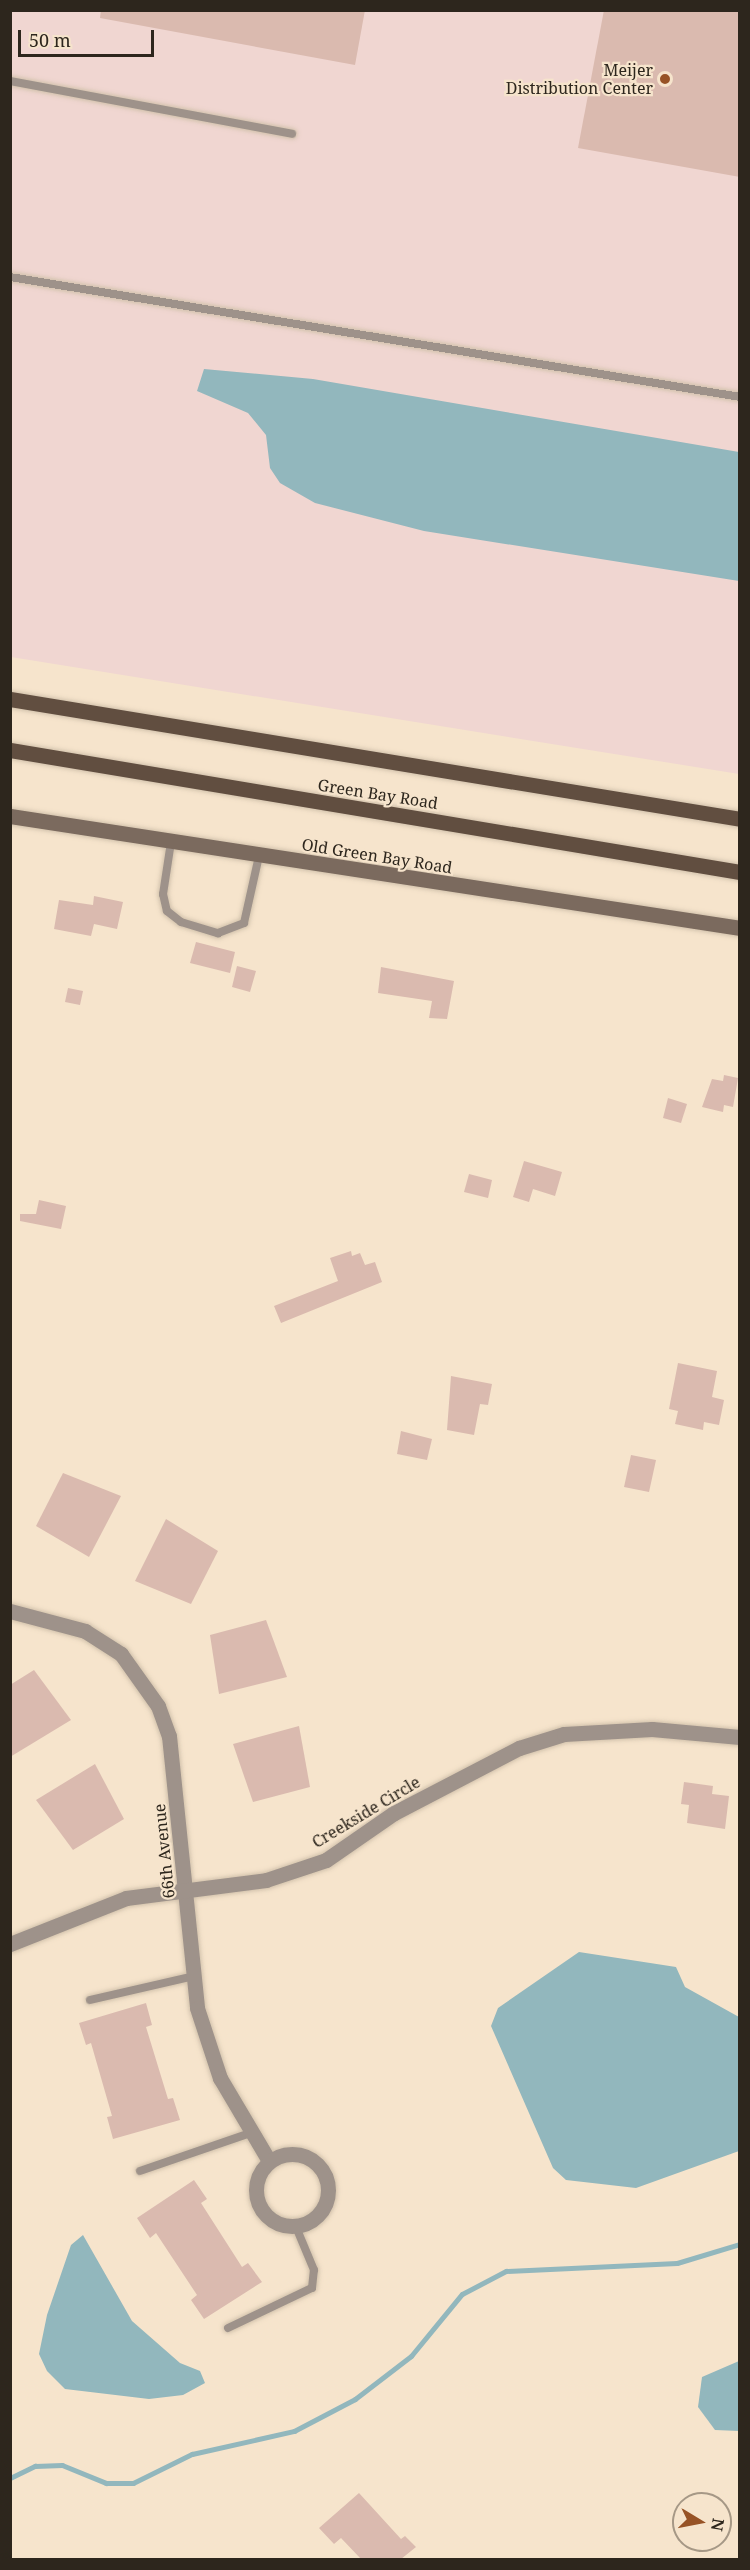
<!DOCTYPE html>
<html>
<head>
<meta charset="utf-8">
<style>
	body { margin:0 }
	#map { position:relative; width:750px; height:2570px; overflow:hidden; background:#f6e4cc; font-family:"Noto Serif",serif }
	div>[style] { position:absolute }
	.industrial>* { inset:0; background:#f0d6d1 }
	.water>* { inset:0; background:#92b7bd }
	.stream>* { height:5px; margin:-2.5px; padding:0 2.5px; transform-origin:2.5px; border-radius:2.5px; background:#92b7bd }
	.building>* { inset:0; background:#dabaaf }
	.roads { filter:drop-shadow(0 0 2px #d2c2ac) drop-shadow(0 0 2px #d2c2ac) }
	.lane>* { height:8px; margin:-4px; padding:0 4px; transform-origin:4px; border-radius:4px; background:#9e928a }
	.street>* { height:15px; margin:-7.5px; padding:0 7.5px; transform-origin:7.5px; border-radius:7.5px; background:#9e928a }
	.street>.ring { margin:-7.5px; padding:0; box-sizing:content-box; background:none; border:15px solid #9e928a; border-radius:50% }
	.secondary>* { height:15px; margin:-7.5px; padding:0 7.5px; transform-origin:7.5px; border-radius:7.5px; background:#7b6a5e }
	.primary>* { height:15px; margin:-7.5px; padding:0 7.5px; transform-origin:7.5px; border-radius:7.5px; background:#614e40 }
	.dots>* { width:16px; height:16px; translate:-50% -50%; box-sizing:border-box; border:3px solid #f6e4cc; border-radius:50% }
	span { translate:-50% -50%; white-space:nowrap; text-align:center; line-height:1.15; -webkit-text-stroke:4.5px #f6e4cc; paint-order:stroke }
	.poi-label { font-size:16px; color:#2d261d }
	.right { translate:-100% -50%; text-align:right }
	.street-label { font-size:16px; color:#2d261d }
	.frame { position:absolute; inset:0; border:12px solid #2d261d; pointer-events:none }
	.north { position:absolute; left:672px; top:2492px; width:60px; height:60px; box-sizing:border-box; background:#f6e4cc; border:2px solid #a69886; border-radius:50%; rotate:100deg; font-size:16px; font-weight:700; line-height:24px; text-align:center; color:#2d261d }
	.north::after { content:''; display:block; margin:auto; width:21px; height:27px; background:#975326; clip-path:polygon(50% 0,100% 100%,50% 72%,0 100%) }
	.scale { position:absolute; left:18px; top:30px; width:136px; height:27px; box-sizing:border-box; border:3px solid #2d261d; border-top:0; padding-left:8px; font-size:18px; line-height:21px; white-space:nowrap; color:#2d261d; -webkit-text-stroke:4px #f6e4cc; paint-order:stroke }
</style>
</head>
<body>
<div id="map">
	<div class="industrial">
		<div style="clip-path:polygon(10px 11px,739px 11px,739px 774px,11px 657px)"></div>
	</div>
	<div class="water">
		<div style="clip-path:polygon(204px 369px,313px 379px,739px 452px,739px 581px,424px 531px,315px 503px,280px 483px,270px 468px,266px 435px,248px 413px,197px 391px)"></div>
		<div style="clip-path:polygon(579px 1952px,676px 1967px,685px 1987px,739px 2017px,739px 2151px,636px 2188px,566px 2180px,553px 2168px,491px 2026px,498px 2008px)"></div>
		<div style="clip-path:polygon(83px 2235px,132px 2321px,180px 2363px,200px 2371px,205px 2383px,183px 2395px,149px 2399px,65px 2389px,47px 2371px,39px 2354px,47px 2315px,71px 2245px)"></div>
		<div style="clip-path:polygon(739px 2361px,739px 2431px,715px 2430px,698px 2407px,702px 2377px)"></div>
	</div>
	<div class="stream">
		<div style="left:10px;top:2478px;width:28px;rotate:-26deg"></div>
		<div style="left:35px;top:2466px;width:27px;rotate:-2deg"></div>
		<div style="left:62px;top:2465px;width:48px;rotate:22.2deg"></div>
		<div style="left:106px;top:2483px;width:27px"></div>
		<div style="left:133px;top:2483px;width:66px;rotate:-26.2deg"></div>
		<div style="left:192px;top:2454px;width:105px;rotate:-12.7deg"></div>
		<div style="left:294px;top:2431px;width:69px;rotate:-27.7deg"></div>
		<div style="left:355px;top:2399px;width:71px;rotate:-37.5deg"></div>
		<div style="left:411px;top:2356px;width:80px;rotate:-50.6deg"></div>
		<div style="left:462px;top:2294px;width:50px;rotate:-27.6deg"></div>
		<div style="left:506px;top:2271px;width:171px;rotate:-2.7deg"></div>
		<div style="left:677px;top:2263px;width:66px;rotate:-16.8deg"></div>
	</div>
	<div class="building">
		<div style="clip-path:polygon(101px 10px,365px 10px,355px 65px,100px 18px)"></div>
		<div style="clip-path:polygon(604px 10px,740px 10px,740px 177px,578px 148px)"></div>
		<div style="clip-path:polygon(94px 896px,123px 902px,117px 929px,94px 924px,91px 936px,54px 929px,59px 900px,93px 905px)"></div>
		<div style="clip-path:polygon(196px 942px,235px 952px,230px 973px,190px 963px)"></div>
		<div style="clip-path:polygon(237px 966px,256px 971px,250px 992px,232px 987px)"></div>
		<div style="clip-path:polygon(381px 967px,454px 981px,447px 1019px,429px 1018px,432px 1001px,378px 993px)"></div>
		<div style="clip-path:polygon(68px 988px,83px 991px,80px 1005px,65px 1002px)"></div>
		<div style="clip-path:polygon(724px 1075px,738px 1078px,733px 1107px,724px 1105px,723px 1112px,702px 1107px,712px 1079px,723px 1081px)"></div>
		<div style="clip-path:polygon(668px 1098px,687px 1104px,681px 1123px,663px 1118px)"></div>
		<div style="clip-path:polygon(524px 1161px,562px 1172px,555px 1196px,533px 1189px,529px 1202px,513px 1197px)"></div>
		<div style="clip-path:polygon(469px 1174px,492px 1180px,488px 1198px,464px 1192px)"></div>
		<div style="clip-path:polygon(39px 1200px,66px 1206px,61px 1229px,20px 1221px,20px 1214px,36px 1214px)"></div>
		<div style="clip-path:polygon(351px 1251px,352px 1256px,360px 1253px,365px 1265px,375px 1262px,382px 1282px,281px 1323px,274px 1306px,338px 1281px,330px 1258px)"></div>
		<div style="clip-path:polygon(678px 1363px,717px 1371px,712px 1397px,724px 1400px,719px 1425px,704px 1422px,703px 1430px,675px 1424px,678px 1411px,669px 1409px)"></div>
		<div style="clip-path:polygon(451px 1376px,492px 1384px,488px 1405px,480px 1404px,474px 1435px,447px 1430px)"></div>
		<div style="clip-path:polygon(401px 1431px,432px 1439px,427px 1460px,397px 1454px)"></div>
		<div style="clip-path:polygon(631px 1455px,656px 1460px,649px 1492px,624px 1487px)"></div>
		<div style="clip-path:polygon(63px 1473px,121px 1496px,89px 1557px,36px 1526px)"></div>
		<div style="clip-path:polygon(166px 1519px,218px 1551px,191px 1604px,135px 1581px)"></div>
		<div style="clip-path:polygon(266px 1620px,287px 1677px,219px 1694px,210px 1635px)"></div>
		<div style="clip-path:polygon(34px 1670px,71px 1720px,10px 1757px,10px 1685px)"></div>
		<div style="clip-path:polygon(299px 1726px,310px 1787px,253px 1802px,233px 1744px)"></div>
		<div style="clip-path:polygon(95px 1764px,124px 1819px,73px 1850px,36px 1800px)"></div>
		<div style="clip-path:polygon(684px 1782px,713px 1786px,712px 1794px,729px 1796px,725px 1829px,687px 1823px,689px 1805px,681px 1804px)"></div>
		<div style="clip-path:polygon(146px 2003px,152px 2025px,146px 2027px,168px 2099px,173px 2098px,180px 2120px,113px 2139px,107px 2117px,112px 2116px,91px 2043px,86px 2045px,79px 2023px)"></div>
		<div style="clip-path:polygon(194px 2180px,207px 2199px,201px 2203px,242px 2267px,248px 2263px,262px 2282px,204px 2319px,191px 2300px,197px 2295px,156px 2233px,150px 2238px,137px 2218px)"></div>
		<div style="clip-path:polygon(359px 2493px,401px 2539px,405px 2536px,416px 2547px,401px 2559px,361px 2559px,341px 2538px,334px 2544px,319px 2528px)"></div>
	</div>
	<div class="roads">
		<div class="lane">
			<div style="left:10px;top:81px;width:287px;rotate:10.6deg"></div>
			<div style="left:10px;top:277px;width:740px;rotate:9.33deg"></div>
			<div style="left:171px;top:842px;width:53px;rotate:98.7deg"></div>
			<div style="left:163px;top:894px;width:17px;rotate:77deg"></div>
			<div style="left:167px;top:911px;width:18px;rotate:38deg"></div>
			<div style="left:181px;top:922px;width:39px;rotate:17deg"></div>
			<div style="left:218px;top:933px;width:28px;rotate:-21deg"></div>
			<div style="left:244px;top:923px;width:69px;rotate:-77.4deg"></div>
			<div style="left:90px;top:2000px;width:107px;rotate:-13deg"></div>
			<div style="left:140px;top:2171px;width:120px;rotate:-19deg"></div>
			<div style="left:228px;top:2328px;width:93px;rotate:-25.5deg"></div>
			<div style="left:312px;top:2288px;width:18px;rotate:-84deg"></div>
			<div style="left:314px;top:2270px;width:47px;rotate:-112.7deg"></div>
		</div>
		<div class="street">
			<div style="left:10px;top:1611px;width:78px;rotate:14.9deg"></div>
			<div style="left:85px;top:1631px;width:43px;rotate:32.6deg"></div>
			<div style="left:121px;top:1654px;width:64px;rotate:54.6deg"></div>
			<div style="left:158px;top:1706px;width:32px;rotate:70deg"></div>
			<div style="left:169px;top:1736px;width:273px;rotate:84.1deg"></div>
			<div style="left:197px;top:2008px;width:74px;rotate:71.8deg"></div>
			<div style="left:220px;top:2078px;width:96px;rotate:59.4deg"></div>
			<div style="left:10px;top:1944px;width:125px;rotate:-21.6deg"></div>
			<div style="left:126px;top:1898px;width:141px;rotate:-7.3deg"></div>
			<div style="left:266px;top:1880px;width:63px;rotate:-18.4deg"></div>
			<div style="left:326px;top:1860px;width:83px;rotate:-34.7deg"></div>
			<div style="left:394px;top:1813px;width:141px;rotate:-27.5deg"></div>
			<div style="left:519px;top:1748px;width:47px;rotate:-17.3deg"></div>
			<div style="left:564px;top:1734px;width:88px;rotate:-3.3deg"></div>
			<div style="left:652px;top:1729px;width:88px;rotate:5.2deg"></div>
			<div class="ring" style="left:256px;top:2154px;width:57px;height:57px"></div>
		</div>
		<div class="secondary">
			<div style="left:10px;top:816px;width:739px;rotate:8.72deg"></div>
		</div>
		<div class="primary">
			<div style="left:10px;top:699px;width:740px;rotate:9.33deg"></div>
			<div style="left:10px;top:750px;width:740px;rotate:9.49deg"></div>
		</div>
	</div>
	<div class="dots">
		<div style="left:665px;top:79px;background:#975326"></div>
	</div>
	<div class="poi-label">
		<span class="right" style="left:653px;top:79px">Meijer<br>Distribution Center</span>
	</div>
	<div class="street-label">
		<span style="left:378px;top:794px;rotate:9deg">Green Bay Road</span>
		<span style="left:377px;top:856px;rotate:9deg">Old Green Bay Road</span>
		<span style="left:366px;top:1812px;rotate:-31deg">Creekside Circle</span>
		<span style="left:164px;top:1851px;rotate:-96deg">66th Avenue</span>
	</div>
	<div class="frame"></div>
	<div class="north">N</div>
	<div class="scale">50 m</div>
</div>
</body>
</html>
